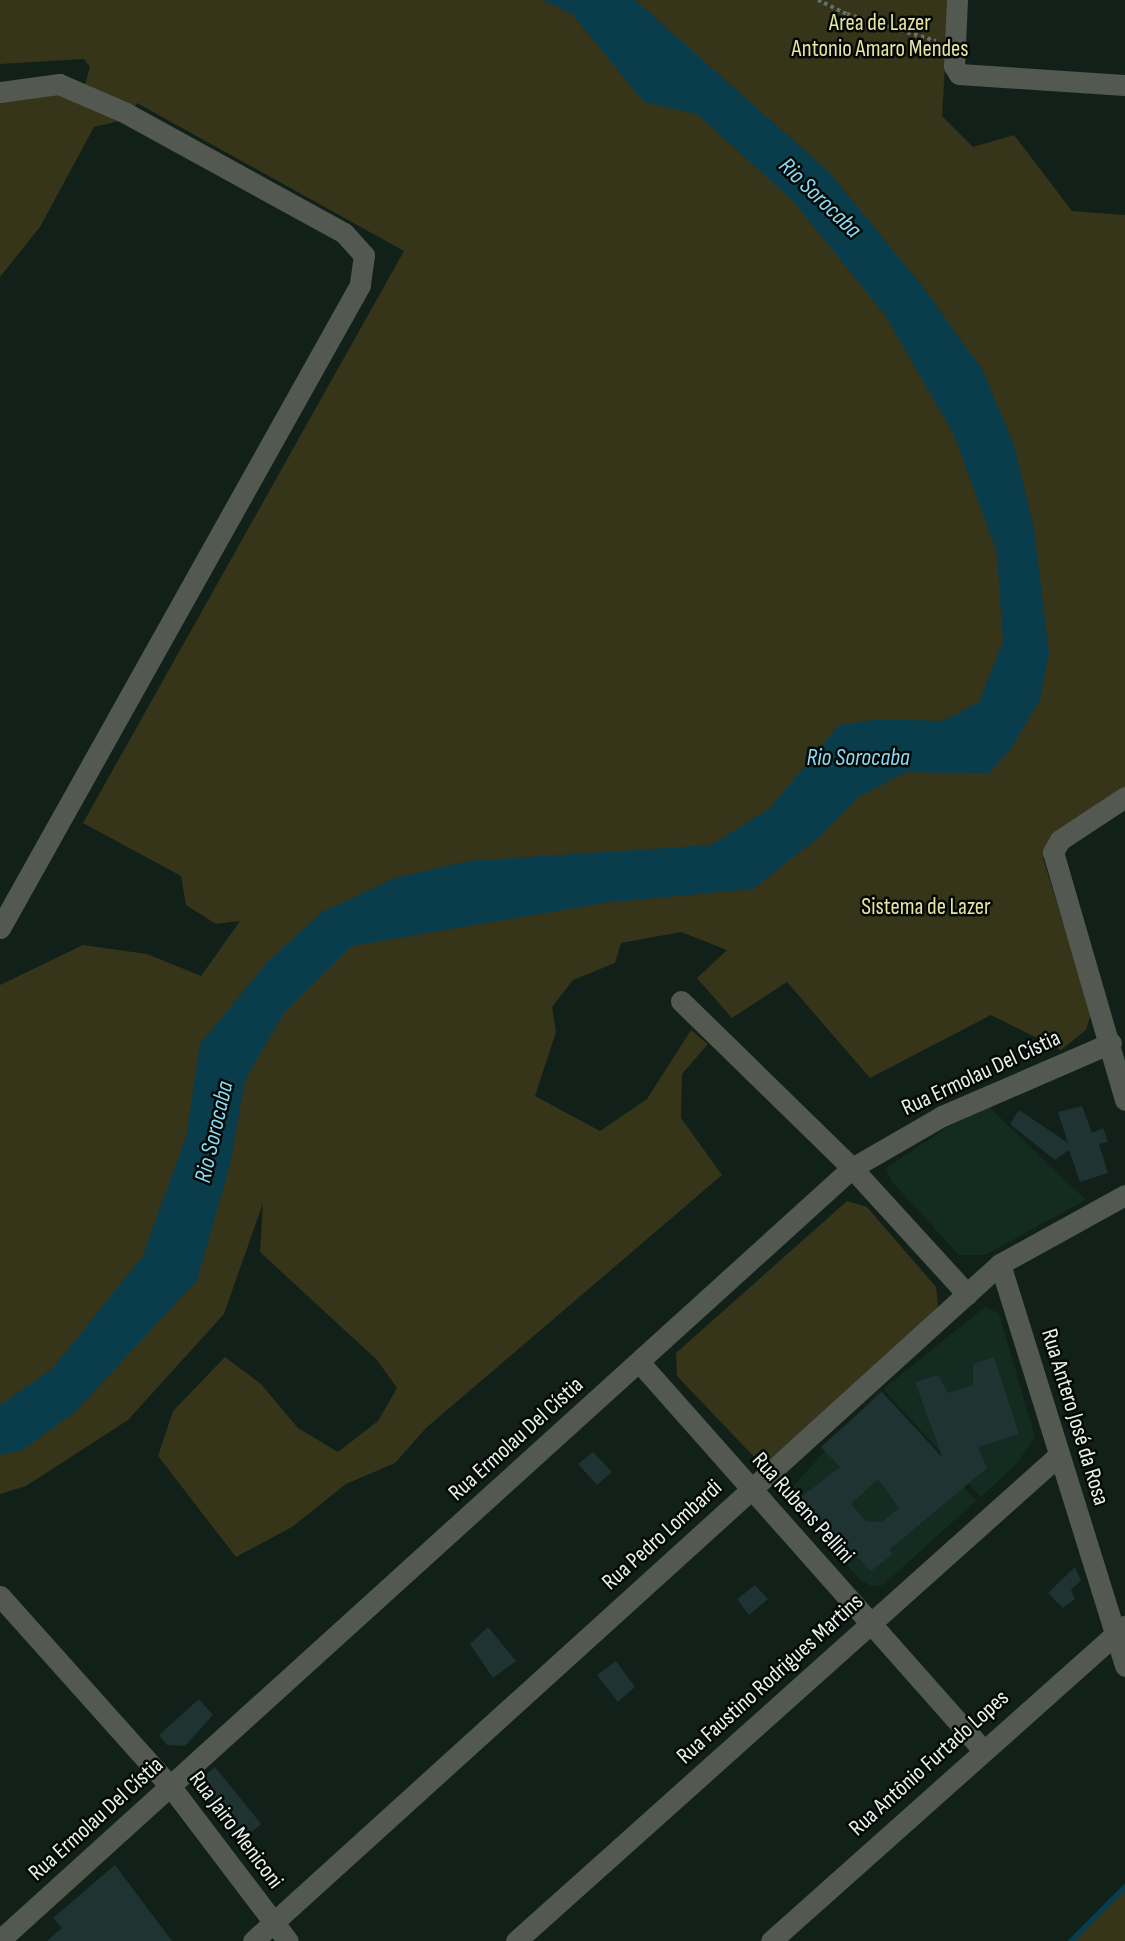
<!DOCTYPE html>
<html>
<head>
<meta charset="utf-8">
<style>
	body { margin:0 }
	#map { position:relative; width:1125px; height:1941px; overflow:hidden; background:#112119; font-family:"Sofia Sans Condensed",sans-serif }
	div>[style] { position:absolute }
	.built>* { inset:0; background:#142b21 }
	.green>* { inset:0; background:#363419 }
	.water>* { inset:0; background:#093d4c }
	.stream>* { height:5px; margin:-2.5px; padding:0 2.5px; transform-origin:2.5px; border-radius:2.5px; background:#093d4c }
	.building>* { inset:0; background:#1f3333 }
	.path>* { height:3.5px; margin-top:-1.75px; transform-origin:0; background:repeating-linear-gradient(90deg,#627069 0 3.5px,transparent 0 7px) }
	.minor>* { height:21px; margin:-10.5px; padding:0 10.5px; transform-origin:10.5px; border-radius:10.5px; background:#535851 }
	span { translate:-50% -50%; white-space:nowrap; text-align:center; line-height:1.15; -webkit-text-stroke:5px #040906; paint-order:stroke }
	.park-label { font-size:23px; color:#e9e5a1 }
	.street-label { font-size:23px; color:#e8f2ed }
	.water-label { font-size:24px; color:#8adbf6; font-style:italic }
</style>
</head>
<body>
<div id="map">
	<div class="built">
		<div style="clip-path:polygon(989px 1107px,1086px 1200px,985px 1255px,959px 1255px,892px 1182px,886px 1168px,954px 1123px)"></div>
		<div style="clip-path:polygon(985px 1307px,999px 1313px,1035px 1438px,1016px 1464px,981px 1497px,883px 1389px)"></div>
		<div style="clip-path:polygon(880px 1390px,976px 1501px,883px 1585px,871px 1586px,859px 1579px,787px 1493px)"></div>
	</div>
	<div class="green">
		<div style="clip-path:polygon(0 0,949px 0,942px 116px,973px 147px,1014px 135px,1072px 211px,1125px 215px,1125px 790px,1055px 839px,1043px 858px,1091px 1014px,1086px 1030px,1061px 1050px,991px 1015px,870px 1078px,787px 982px,732px 1018px,697px 978px,727px 950px,681px 932px,621px 943px,615px 963px,573px 980px,552px 1007px,556px 1032px,535px 1096px,600px 1131px,647px 1099px,691px 1030px,708px 1044px,682px 1074px,681px 1118px,722px 1175px,426px 1428px,395px 1463px,346px 1484px,292px 1527px,236px 1557px,158px 1456px,173px 1411px,225px 1357px,261px 1384px,298px 1428px,338px 1452px,378px 1421px,397px 1388px,377px 1360px,260px 1252px,263px 1203px,224px 1314px,128px 1420px,26px 1486px,0 1494px,0 985px,83px 945px,147px 954px,201px 976px,240px 921px,216px 924px,186px 905px,181px 876px,83px 823px,404px 251px,137px 103px,128px 119px,94px 127px,40px 227px,0 277px,0 103px,84px 88px,90px 67px,84px 59px,0 64px)"></div>
		<div style="clip-path:polygon(847px 1201px,867px 1207px,936px 1287px,938px 1305px,935px 1313px,770px 1459px,757px 1460px,677px 1376px,676px 1353px)"></div>
		<div style="clip-path:polygon(1125px 1886px,1125px 1941px,1070px 1941px,1109px 1899px)"></div>
	</div>
	<div class="water">
		<div style="clip-path:polygon(543px 0,635px 0,828px 171px,921px 284px,983px 371px,1014px 445px,1034px 528px,1049px 652px,1040px 700px,1010px 750px,988px 774px,906px 772px,857px 798px,822px 835px,753px 889px,604px 903px,352px 946px,284px 1013px,245px 1080px,230px 1165px,197px 1280px,77px 1410px,23px 1450px,0 1455px,0 1405px,52px 1369px,142px 1257px,186px 1137px,200px 1044px,267px 962px,322px 912px,395px 878px,468px 861px,711px 845px,769px 809px,839px 725px,881px 719px,943px 721px,979px 702px,1003px 641px,997px 553px,954px 435px,885px 315px,793px 201px,697px 114px,644px 102px,572px 14px)"></div>
	</div>
	<div class="stream">
		<div style="left:1070px;top:1941px;width:78px;rotate:-45deg"></div>
	</div>
	<div class="building">
		<div style="clip-path:polygon(1082px 1106px,1092px 1133px,1103px 1128px,1108px 1142px,1099px 1144px,1108px 1173px,1080px 1182px,1069px 1150px,1055px 1160px,1010px 1124px,1019px 1110px,1068px 1143px,1058px 1112px)"></div>
		<div style="clip-path:polygon(evenodd,994px 1357px,1019px 1434px,978px 1447px,987px 1468px,889px 1550px,893px 1554px,871px 1571px,800px 1498px,840px 1467px,821px 1447px,882px 1392px,942px 1457px,915px 1382px,938px 1375px,948px 1393px,973px 1385px,973px 1364px,994px 1357px,878px 1479px,899px 1508px,882px 1522px,866px 1521px,851px 1504px,878px 1479px)"></div>
		<div style="clip-path:polygon(593px 1452px,612px 1472px,597px 1485px,578px 1464px)"></div>
		<div style="clip-path:polygon(1075px 1567px,1081px 1581px,1071px 1589px,1075px 1599px,1063px 1608px,1048px 1593px)"></div>
		<div style="clip-path:polygon(755px 1585px,768px 1599px,749px 1615px,737px 1599px)"></div>
		<div style="clip-path:polygon(488px 1627px,516px 1661px,493px 1678px,470px 1644px)"></div>
		<div style="clip-path:polygon(616px 1661px,635px 1687px,618px 1702px,597px 1675px)"></div>
		<div style="clip-path:polygon(199px 1699px,213px 1715px,185px 1746px,167px 1745px,159px 1735px)"></div>
		<div style="clip-path:polygon(215px 1767px,261px 1824px,240px 1841px,195px 1785px)"></div>
		<div style="clip-path:polygon(115px 1865px,172px 1941px,47px 1941px,62px 1928px,53px 1918px)"></div>
	</div>
	<div class="path">
		<div style="left:818px;top:0;width:32px;rotate:26deg"></div>
		<div style="left:847px;top:14px;width:93px;rotate:16.9deg"></div>
	</div>
	<div class="minor">
		<div style="left:957px;top:0;width:66px;rotate:92.6deg"></div>
		<div style="left:954px;top:66px;width:9px;rotate:58deg"></div>
		<div style="left:959px;top:74px;width:166px;rotate:3.8deg"></div>
		<div style="left:0;top:92px;width:60px;rotate:-7.7deg"></div>
		<div style="left:59px;top:84px;width:71px;rotate:23.3deg"></div>
		<div style="left:124px;top:112px;width:251px;rotate:28.8deg"></div>
		<div style="left:344px;top:233px;width:30px;rotate:48deg"></div>
		<div style="left:364px;top:255px;width:30px;rotate:98deg"></div>
		<div style="left:360px;top:285px;width:737px;rotate:119.24deg"></div>
		<div style="left:1125px;top:797px;width:78px;rotate:146.5deg"></div>
		<div style="left:1060px;top:840px;width:14px;rotate:120deg"></div>
		<div style="left:1053px;top:852px;width:258px;rotate:73.8deg"></div>
		<div style="left:681px;top:1001px;width:239px;rotate:44.3deg"></div>
		<div style="left:852px;top:1168px;width:171px;rotate:47.6deg"></div>
		<div style="left:1000px;top:1264px;width:421px;rotate:72.7deg"></div>
		<div style="left:640px;top:1363px;width:517px;rotate:48.45deg"></div>
		<div style="left:0;top:1596px;width:256px;rotate:48.2deg"></div>
		<div style="left:171px;top:1787px;width:193px;rotate:52.8deg"></div>
		<div style="left:0;top:1940px;width:1150px;rotate:-42.18deg"></div>
		<div style="left:852px;top:1168px;width:104px;rotate:-30deg"></div>
		<div style="left:942px;top:1116px;width:184px;rotate:-23.4deg"></div>
		<div style="left:253px;top:1941px;width:1008px;rotate:-42.19deg"></div>
		<div style="left:1000px;top:1264px;width:143px;rotate:-28.9deg"></div>
		<div style="left:516px;top:1941px;width:729px;rotate:-41.83deg"></div>
		<div style="left:771px;top:1941px;width:474px;rotate:-41.7deg"></div>
	</div>
	<div class="park-label">
		<span style="left:880px;top:36px">Area de Lazer<br>Antonio Amaro Mendes</span>
		<span style="left:926px;top:907px">Sistema de Lazer</span>
	</div>
	<div class="street-label">
		<span style="left:981px;top:1073px;rotate:-25deg">Rua Ermolau Del Cístia</span>
		<span style="left:1075px;top:1417px;rotate:73deg">Rua Antero José da Rosa</span>
		<span style="left:516px;top:1439px;rotate:-42deg">Rua Ermolau Del Cístia</span>
		<span style="left:803px;top:1508px;rotate:48deg">Rua Rubens Pellini</span>
		<span style="left:662px;top:1535px;rotate:-42deg">Rua Pedro Lombardi</span>
		<span style="left:770px;top:1679px;rotate:-42deg">Rua Faustino Rodrigues Martins</span>
		<span style="left:929px;top:1763px;rotate:-42deg">Rua Antônio Furtado Lopes</span>
		<span style="left:96px;top:1819px;rotate:-42deg">Rua Ermolau Del Cístia</span>
		<span style="left:236px;top:1830px;rotate:53deg">Rua Jairo Meniconi</span>
	</div>
	<div class="water-label">
		<span style="left:820px;top:198px;rotate:44deg">Rio Sorocaba</span>
		<span style="left:858px;top:758px">Rio Sorocaba</span>
		<span style="left:214px;top:1132px;rotate:-77deg">Rio Sorocaba</span>
	</div>
</div>
</body>
</html>
